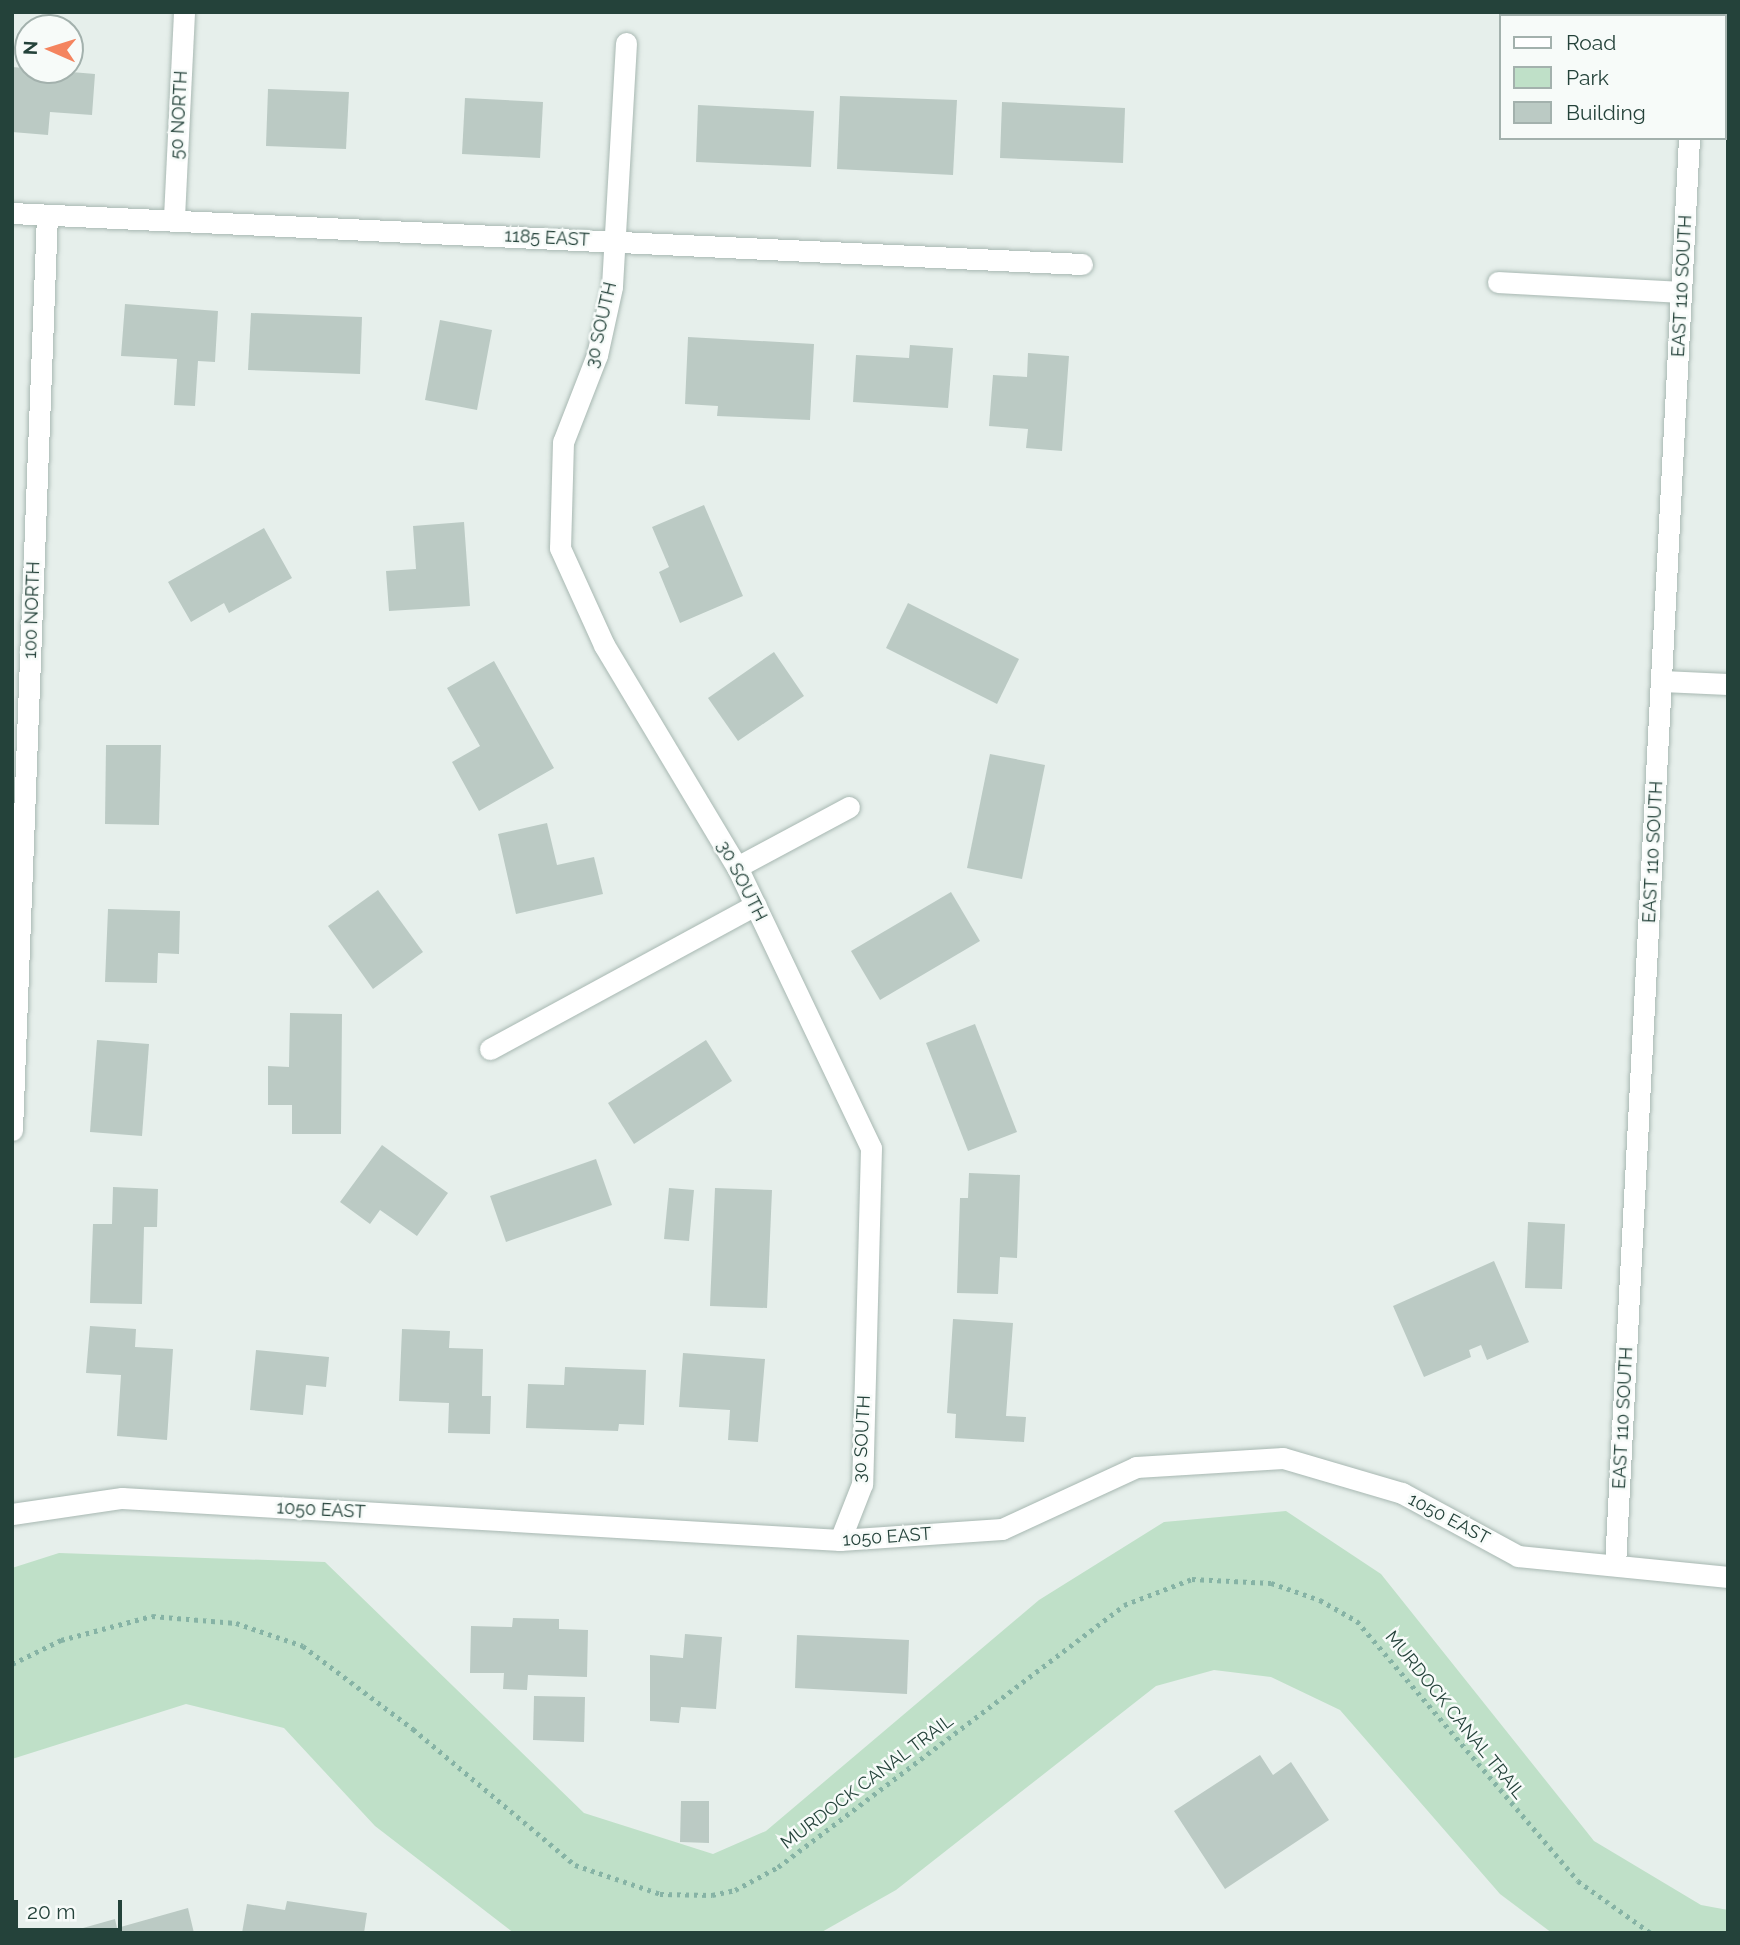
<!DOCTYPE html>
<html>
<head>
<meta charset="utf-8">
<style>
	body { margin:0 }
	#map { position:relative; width:1740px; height:1945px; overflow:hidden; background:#e6efeb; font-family:Raleway,sans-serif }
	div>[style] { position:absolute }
	.green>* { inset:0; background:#bfe0c8 }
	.building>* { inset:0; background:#bbcac4 }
	.path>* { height:4.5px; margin-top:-2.25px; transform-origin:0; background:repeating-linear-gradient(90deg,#86b3a5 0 3.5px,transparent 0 8.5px) }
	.roads { filter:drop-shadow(0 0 2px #a8b8b2) drop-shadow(0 0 2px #a8b8b2) }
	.minor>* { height:21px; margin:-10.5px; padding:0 10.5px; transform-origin:10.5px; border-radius:10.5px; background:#fff }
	span { translate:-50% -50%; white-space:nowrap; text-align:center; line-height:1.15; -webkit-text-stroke:5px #f7fbf9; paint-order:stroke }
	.street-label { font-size:18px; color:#24423a }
	.frame { position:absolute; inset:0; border:14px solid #24423a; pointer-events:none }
	.legend { position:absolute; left:1499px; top:14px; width:228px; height:126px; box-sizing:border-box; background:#f7fbf9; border:2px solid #a3b1ad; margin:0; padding:9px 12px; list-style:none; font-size:21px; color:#24423a }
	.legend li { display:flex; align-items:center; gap:14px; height:35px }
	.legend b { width:35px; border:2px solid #a3b1ad }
	.north { position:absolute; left:14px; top:14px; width:70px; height:70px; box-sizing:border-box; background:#f7fbf9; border:2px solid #a3b1ad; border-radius:50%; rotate:273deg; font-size:19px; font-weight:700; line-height:28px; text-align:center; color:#24423a }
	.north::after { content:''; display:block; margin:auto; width:24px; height:32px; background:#f4845f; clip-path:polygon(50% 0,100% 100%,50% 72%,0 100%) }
	.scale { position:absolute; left:14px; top:1900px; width:108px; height:32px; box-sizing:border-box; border:4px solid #24423a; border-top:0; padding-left:9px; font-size:21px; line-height:24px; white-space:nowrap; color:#24423a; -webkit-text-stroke:5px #f7fbf9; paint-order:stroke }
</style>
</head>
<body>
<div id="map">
	<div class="green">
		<div style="clip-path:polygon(1286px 1511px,1381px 1574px,1594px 1841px,1701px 1905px,1728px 1910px,1728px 1933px,1552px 1933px,1500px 1894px,1340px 1710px,1271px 1677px,1214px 1670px,1156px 1686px,896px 1890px,820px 1933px,514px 1933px,375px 1826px,284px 1728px,186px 1704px,12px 1759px,12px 1568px,59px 1553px,325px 1562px,584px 1813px,713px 1854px,766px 1831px,1039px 1600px,1164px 1522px)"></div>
	</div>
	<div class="building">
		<div style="clip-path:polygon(12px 67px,95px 74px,92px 115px,50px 112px,48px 135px,12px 132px)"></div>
		<div style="clip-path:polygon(268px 89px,349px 92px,346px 149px,266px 146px)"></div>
		<div style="clip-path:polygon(840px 96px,957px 100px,953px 175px,837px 169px)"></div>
		<div style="clip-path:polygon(465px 98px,543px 102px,540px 158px,462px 154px)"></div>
		<div style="clip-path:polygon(1002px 102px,1125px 108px,1123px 163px,1000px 158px)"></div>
		<div style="clip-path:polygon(698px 105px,814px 111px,811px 167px,696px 162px)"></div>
		<div style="clip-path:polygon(125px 304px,218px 311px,215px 362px,198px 361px,195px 406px,174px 405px,177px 359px,121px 356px)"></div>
		<div style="clip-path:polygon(251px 313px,362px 317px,360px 374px,248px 370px)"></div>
		<div style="clip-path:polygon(440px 320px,492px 330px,477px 410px,425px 400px)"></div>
		<div style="clip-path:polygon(688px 337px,814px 344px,810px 420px,717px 416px,718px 406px,685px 404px)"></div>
		<div style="clip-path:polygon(910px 345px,953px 348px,948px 408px,853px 402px,856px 355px,909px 358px)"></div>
		<div style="clip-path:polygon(1028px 353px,1069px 356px,1062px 451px,1026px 448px,1028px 429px,989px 426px,993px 375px,1027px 377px)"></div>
		<div style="clip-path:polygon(704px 505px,743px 596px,680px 623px,659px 572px,669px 567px,652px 527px)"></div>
		<div style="clip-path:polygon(464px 522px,470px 606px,389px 611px,386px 571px,416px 569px,413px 526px)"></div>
		<div style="clip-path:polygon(264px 528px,292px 578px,229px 613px,224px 603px,191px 622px,168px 582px)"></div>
		<div style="clip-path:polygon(908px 603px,1019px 659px,997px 704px,886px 648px)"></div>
		<div style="clip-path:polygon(774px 652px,804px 696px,738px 741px,708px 698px)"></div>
		<div style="clip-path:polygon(494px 661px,554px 768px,479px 811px,452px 762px,480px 746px,447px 688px)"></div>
		<div style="clip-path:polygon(106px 745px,161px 745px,159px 825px,105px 824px)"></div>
		<div style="clip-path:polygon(990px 754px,1045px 765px,1022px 879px,967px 868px)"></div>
		<div style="clip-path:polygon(547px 823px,557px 865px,594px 857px,603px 894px,516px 914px,498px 834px)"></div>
		<div style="clip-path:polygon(378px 890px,423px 952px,373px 989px,328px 926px)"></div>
		<div style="clip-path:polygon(951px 892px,980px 941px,880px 1000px,851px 951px)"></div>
		<div style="clip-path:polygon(108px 909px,180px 911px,179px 954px,158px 953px,157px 983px,105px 982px)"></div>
		<div style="clip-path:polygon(290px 1013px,342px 1014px,341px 1134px,292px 1134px,292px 1105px,268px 1105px,268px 1066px,289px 1067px)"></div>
		<div style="clip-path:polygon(975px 1024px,1017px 1132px,968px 1151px,926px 1043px)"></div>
		<div style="clip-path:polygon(97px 1040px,149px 1044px,142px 1136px,90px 1132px)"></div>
		<div style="clip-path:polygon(706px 1040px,732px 1081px,634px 1144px,608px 1103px)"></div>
		<div style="clip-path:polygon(382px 1145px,448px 1193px,417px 1236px,380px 1210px,370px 1224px,340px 1202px)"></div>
		<div style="clip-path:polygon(596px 1159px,612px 1205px,506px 1242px,490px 1196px)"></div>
		<div style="clip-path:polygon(969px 1173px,1020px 1175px,1017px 1258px,1000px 1257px,998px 1294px,957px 1293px,960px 1198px,968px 1198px)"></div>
		<div style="clip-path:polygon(113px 1187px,158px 1189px,157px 1227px,144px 1227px,142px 1304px,90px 1303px,93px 1224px,112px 1224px)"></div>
		<div style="clip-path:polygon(669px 1188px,694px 1190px,689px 1241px,664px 1239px)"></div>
		<div style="clip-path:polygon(715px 1188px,772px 1190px,767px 1308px,710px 1306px)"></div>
		<div style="clip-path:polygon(1528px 1222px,1565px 1224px,1562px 1289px,1525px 1288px)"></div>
		<div style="clip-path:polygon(1494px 1261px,1529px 1342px,1487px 1360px,1481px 1345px,1469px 1350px,1471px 1357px,1424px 1377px,1393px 1306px)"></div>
		<div style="clip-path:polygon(953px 1319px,1013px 1323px,1006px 1416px,1026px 1417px,1024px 1442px,955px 1438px,956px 1414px,947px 1413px)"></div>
		<div style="clip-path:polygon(90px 1326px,136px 1329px,135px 1347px,173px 1349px,167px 1440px,117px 1436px,121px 1375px,86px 1373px)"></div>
		<div style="clip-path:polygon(402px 1329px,450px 1331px,449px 1348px,483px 1349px,482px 1396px,491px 1396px,490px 1434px,448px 1433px,449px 1403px,399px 1401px)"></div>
		<div style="clip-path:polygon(256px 1350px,329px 1357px,326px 1387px,306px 1385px,303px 1415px,250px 1410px)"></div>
		<div style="clip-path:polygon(683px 1353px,765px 1359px,758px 1442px,728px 1440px,730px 1410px,679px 1407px)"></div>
		<div style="clip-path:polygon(565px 1367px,646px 1370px,644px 1425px,619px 1424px,618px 1431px,526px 1428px,528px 1384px,564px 1385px)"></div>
		<div style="clip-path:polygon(513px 1618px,559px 1619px,559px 1629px,588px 1630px,587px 1677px,528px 1675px,527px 1690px,503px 1689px,504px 1673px,470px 1673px,471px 1626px,512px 1627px)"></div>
		<div style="clip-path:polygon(685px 1634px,722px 1637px,716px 1709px,681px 1707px,679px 1723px,650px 1721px,650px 1655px,683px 1658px)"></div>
		<div style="clip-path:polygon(797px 1635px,909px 1640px,907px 1694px,795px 1688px)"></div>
		<div style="clip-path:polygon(534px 1696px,585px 1697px,584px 1742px,533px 1740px)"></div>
		<div style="clip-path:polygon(1260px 1755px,1273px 1775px,1291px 1762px,1329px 1820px,1225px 1889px,1174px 1811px)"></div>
		<div style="clip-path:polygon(681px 1801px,709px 1801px,709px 1843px,680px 1842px)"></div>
		<div style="clip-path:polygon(287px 1901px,367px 1913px,364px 1933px,242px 1933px,247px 1904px,285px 1910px)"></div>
		<div style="clip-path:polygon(188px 1908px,194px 1933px,85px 1933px,83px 1928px,115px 1919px,117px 1928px)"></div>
	</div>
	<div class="path">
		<div style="left:12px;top:1664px;width:55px;rotate:-26.1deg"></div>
		<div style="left:61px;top:1640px;width:94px;rotate:-14.8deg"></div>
		<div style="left:152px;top:1616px;width:84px;rotate:4.8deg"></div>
		<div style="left:236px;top:1623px;width:71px;rotate:18.9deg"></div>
		<div style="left:303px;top:1646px;width:138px;rotate:37deg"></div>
		<div style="left:413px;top:1729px;width:212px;rotate:40deg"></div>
		<div style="left:575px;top:1865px;width:90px;rotate:18.8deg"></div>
		<div style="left:660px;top:1894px;width:52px;rotate:1.1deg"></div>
		<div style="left:712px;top:1895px;width:24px;rotate:-12deg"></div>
		<div style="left:735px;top:1890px;width:49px;rotate:-28.1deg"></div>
		<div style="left:778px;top:1867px;width:434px;rotate:-37.1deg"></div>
		<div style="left:1124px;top:1605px;width:73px;rotate:-20.9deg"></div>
		<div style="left:1192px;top:1579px;width:79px;rotate:2.9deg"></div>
		<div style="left:1271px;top:1583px;width:52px;rotate:19.1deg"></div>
		<div style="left:1320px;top:1600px;width:43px;rotate:29.6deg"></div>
		<div style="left:1357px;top:1621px;width:341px;rotate:49.6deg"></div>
		<div style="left:1578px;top:1881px;width:90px;rotate:35.5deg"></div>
	</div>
	<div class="roads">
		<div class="minor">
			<div style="left:626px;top:43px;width:244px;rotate:93.3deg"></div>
			<div style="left:612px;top:287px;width:70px;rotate:102.4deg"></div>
			<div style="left:597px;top:355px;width:93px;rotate:111.3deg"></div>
			<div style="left:563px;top:442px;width:106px;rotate:91.6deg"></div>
			<div style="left:560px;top:548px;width:107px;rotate:65.6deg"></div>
			<div style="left:604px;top:645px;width:259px;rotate:59.1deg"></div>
			<div style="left:737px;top:867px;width:311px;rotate:64.5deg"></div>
			<div style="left:871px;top:1148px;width:336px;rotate:91.5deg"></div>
			<div style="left:862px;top:1484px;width:60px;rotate:111.4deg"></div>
			<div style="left:12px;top:213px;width:1071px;rotate:2.73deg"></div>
			<div style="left:174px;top:217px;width:205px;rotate:-87.2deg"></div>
			<div style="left:1498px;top:282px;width:183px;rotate:3.1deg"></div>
			<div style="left:1662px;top:681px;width:66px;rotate:2.6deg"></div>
			<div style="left:737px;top:867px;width:127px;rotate:-28.2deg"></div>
			<div style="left:490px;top:1049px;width:302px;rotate:-28.5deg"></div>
			<div style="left:12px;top:1130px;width:916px;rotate:-87.81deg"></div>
			<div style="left:12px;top:1514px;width:111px;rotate:-8.3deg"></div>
			<div style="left:122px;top:1498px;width:719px;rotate:3.35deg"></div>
			<div style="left:840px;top:1540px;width:162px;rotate:-3.9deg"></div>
			<div style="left:1002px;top:1529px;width:148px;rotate:-24.8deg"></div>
			<div style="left:1136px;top:1467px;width:147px;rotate:-3.5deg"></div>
			<div style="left:1283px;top:1458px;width:124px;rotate:16.4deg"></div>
			<div style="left:1402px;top:1493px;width:132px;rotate:28.5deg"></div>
			<div style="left:1518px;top:1556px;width:211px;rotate:5.7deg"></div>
			<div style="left:1615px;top:1565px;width:1429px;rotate:-87.03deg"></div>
		</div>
	</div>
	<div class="street-label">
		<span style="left:179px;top:115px;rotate:-87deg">50 NORTH</span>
		<span style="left:547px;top:238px;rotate:3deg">1185 EAST</span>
		<span style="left:1682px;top:286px;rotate:-87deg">EAST 110 SOUTH</span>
		<span style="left:601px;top:325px;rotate:-77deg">30 SOUTH</span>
		<span style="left:32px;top:610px;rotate:-88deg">100 NORTH</span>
		<span style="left:1653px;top:852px;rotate:-87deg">EAST 110 SOUTH</span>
		<span style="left:742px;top:881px;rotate:63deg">30 SOUTH</span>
		<span style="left:1623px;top:1418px;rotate:-87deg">EAST 110 SOUTH</span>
		<span style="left:862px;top:1439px;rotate:-87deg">30 SOUTH</span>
		<span style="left:321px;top:1510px;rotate:3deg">1050 EAST</span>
		<span style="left:1449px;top:1519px;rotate:28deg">1050 EAST</span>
		<span style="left:887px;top:1537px;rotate:-4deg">1050 EAST</span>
		<span style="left:1455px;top:1715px;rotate:51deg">MURDOCK CANAL TRAIL</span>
		<span style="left:867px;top:1782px;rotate:-37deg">MURDOCK CANAL TRAIL</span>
	</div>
	<div class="frame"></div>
	<ul class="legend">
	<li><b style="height:9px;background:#fff"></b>Road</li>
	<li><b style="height:19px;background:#bfe0c8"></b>Park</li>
	<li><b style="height:19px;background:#bbcac4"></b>Building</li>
	</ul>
	<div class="north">N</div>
	<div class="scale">20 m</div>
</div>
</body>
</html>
